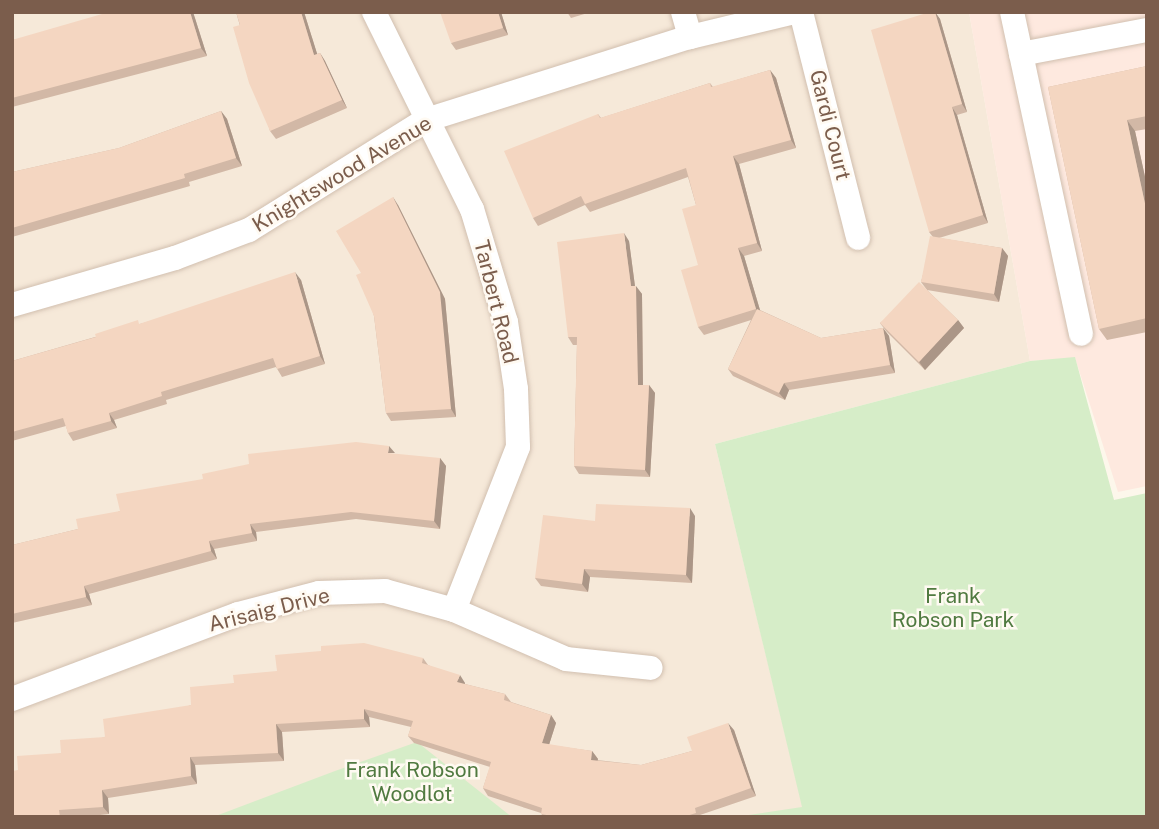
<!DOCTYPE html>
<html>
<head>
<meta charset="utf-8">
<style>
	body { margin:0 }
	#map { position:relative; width:1159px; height:829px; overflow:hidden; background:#fdf7eb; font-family:"Public Sans",sans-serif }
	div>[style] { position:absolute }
	.residential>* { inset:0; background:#f6e9d9 }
	.commercial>* { inset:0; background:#fee9df }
	.green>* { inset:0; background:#d6edc8 }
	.roads { filter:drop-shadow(0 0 2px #d1bfaf) drop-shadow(0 0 2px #d1bfaf) }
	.minor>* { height:24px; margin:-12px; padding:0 12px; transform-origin:12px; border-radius:12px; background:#fff }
	.wall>* { inset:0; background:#d2b8a6 }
	.shaded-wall>* { inset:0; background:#ab9687 }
	.building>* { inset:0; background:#f4d6c1 }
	span { translate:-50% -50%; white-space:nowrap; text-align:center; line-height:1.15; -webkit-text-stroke:5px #fffaf2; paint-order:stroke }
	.street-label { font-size:21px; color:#7b5d4c }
	.park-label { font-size:21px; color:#507a40 }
	.frame { position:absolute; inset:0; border:14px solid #7b5d4c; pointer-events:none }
</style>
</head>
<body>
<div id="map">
	<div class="residential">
		<div style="clip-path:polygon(12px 12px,969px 12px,1030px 361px,715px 444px,805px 817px,12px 817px)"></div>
	</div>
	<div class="commercial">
		<div style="clip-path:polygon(969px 12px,1147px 12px,1147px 486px,1118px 492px,1075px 358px,1030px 361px)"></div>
	</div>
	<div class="green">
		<div style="clip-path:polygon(1075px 357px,1114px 500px,1147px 493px,1147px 817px,735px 817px,802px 807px,715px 444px,1030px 361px)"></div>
		<div style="clip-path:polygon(417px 742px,512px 817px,213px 817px,335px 771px)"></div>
	</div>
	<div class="roads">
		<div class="minor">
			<div style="left:374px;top:12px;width:220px;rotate:63.6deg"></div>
			<div style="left:472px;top:209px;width:118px;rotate:73.3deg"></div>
			<div style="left:506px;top:322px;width:68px;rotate:81.5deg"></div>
			<div style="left:516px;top:389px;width:58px;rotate:88deg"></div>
			<div style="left:518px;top:447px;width:175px;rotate:111.4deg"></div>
			<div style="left:683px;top:12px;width:26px;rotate:74deg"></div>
			<div style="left:801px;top:12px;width:233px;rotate:75.8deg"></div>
			<div style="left:1012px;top:12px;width:329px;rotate:77.9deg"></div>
			<div style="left:1021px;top:54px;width:128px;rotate:-10.8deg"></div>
			<div style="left:12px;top:305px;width:170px;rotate:-16.1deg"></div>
			<div style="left:175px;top:258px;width:79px;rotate:-20.7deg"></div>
			<div style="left:249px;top:230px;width:208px;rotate:-31.9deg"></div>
			<div style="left:426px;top:120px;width:277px;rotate:-17.5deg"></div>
			<div style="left:690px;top:37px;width:107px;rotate:-13.5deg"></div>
			<div style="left:12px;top:699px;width:241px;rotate:-20.6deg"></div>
			<div style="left:238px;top:614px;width:84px;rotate:-14.5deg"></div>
			<div style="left:319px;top:593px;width:66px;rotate:-1.7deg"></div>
			<div style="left:385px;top:591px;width:72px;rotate:15.4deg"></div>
			<div style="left:454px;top:610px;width:122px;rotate:23.6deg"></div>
			<div style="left:566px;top:659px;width:85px;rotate:6deg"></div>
		</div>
	</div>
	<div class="wall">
		<div style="clip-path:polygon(193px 12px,207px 56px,12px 107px,12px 40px)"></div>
		<div style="clip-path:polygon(236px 12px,304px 12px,317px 54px,320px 53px,325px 61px,347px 108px,276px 139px,270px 131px)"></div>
		<div style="clip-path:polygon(501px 12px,508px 35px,456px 50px,451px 43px)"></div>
		<div style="clip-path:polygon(567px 12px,591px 12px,571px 18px)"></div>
		<div style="clip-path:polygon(935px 12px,940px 19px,967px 112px,957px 115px,988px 223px,939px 238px,1002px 248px,1008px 256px,999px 302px,927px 290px,958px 320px,964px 328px,925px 370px,886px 331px,880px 323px,927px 290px,921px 282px,933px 237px,929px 232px)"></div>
		<div style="clip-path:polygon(1147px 66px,1147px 129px,1135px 131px,1147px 186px,1147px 332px,1107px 340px,1099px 329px,1048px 87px)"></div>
		<div style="clip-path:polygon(770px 70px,776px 78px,796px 148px,739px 164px,762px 251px,744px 256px,760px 310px,821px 338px,883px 328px,889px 336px,895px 373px,789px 390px,785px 400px,733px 376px,728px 369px,751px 320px,704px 335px,698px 327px,698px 265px,696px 205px,688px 177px,590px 212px,585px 205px,538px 226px,533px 218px,598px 114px,601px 118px,710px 83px,713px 87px)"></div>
		<div style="clip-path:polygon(221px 111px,227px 119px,242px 166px,189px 182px,190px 186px,12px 237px,12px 172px,119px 148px)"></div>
		<div style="clip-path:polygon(398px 205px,445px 299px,456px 417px,391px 421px,386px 413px,374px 316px,361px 273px)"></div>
		<div style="clip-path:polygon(629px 241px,635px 286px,642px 294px,643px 385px,649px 385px,655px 393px,650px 477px,579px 474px,574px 466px,577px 345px,573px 345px,568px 337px)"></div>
		<div style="clip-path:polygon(301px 280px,325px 364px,282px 377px,276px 367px,166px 400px,167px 404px,114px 420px,117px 428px,73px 441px,68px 433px,66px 426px,12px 441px,12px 361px,140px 324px)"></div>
		<div style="clip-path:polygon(440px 458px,446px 466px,440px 529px,356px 519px,256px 532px,257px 541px,214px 549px,217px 559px,89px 594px,92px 605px,12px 623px,12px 545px,78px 529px,120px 511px)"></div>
		<div style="clip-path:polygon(695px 516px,692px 583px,590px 577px,588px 592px,541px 586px,535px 578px,595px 521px)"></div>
		<div style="clip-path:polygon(423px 658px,428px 665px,465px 683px,465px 684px,505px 694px,511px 702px,551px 715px,556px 723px,549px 745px,592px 751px,598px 759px,597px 760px,641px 765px,692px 751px,734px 730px,756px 796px,700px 815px,701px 817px,543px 817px,541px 813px,488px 796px,483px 788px,490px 767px,414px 743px,408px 736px,411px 727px,369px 717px,370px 727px,282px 732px,284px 761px,195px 765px,197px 784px,108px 798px,109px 814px,82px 817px,12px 817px,18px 770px,61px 753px,191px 705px,234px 683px)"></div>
	</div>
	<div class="shaded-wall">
		<div style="clip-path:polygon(190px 12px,193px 12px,207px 56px,201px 48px)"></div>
		<div style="clip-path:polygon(301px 12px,304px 12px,320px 63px,314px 55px)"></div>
		<div style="clip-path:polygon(498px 12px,501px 12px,508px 35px,503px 28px)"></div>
		<div style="clip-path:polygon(935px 12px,940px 19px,967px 112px,962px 104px)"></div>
		<div style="clip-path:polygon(320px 53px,325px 61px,347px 108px,342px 100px)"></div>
		<div style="clip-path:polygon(770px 70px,776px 78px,796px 148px,791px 140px)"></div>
		<div style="clip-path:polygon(952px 107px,957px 115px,988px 223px,983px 215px)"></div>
		<div style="clip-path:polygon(221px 111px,227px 119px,242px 166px,236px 158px)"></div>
		<div style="clip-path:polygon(1127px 120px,1135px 131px,1147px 186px,1147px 213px)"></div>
		<div style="clip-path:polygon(733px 156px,739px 164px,762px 251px,757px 243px)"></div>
		<div style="clip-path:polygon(393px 197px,398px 205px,445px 299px,456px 417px,451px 409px)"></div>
		<div style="clip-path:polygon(624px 233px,629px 241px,636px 294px,636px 286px,642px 294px,643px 392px,638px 385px,631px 286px)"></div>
		<div style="clip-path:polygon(738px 248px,744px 256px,762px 317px,756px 309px)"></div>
		<div style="clip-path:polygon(1002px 248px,1008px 256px,999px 302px,994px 294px)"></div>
		<div style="clip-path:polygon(295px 272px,301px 280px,325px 364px,320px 356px)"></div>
		<div style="clip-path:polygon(958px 320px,964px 328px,925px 370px,919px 362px)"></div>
		<div style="clip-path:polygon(883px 328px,889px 336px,895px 373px,890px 365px)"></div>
		<div style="clip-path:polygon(784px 383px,789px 390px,785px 400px,779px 393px)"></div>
		<div style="clip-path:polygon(649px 385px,655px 393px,650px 477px,645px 470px)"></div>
		<div style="clip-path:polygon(109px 413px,114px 420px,117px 428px,111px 421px)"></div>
		<div style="clip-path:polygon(389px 446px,395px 453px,388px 453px)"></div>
		<div style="clip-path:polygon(440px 458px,446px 466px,440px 529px,434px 521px)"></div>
		<div style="clip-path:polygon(690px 508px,695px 516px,692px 583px,686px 575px)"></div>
		<div style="clip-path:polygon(250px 524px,256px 532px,257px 541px,252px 533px)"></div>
		<div style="clip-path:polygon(209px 541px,214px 549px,217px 559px,211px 551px)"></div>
		<div style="clip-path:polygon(584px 569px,590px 577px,588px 592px,582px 584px)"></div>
		<div style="clip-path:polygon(84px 586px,89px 594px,92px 605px,86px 597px)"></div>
		<div style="clip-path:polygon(460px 675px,465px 683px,463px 690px,457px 682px)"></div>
		<div style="clip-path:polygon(364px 709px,369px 717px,370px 727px,364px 719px)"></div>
		<div style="clip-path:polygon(551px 715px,556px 723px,547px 751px,542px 743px)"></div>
		<div style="clip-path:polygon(728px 723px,734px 730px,756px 796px,751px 788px)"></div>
		<div style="clip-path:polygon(276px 724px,282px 732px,284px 761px,278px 753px)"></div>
		<div style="clip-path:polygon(592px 751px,598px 759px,596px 767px,591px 760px)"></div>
		<div style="clip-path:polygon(190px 757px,195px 765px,197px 784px,191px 776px)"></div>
		<div style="clip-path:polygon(102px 790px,108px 798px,109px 814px,103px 807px)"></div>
	</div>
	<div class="building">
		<div style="clip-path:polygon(109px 12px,190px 12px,201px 48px,12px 98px,12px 40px)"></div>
		<div style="clip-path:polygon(236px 12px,301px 12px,314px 55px,320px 53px,342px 100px,270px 131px,249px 83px,233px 27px,240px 25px)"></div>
		<div style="clip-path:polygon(440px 12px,498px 12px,503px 28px,451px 43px)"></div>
		<div style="clip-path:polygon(930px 12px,935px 12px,962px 104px,952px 107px,983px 215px,929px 232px,871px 30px)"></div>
		<div style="clip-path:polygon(1147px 66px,1147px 116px,1127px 120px,1147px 213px,1147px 318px,1099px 329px,1048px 87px)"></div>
		<div style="clip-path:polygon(770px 70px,791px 140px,733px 156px,757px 243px,738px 248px,756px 309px,698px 327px,681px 270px,698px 265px,682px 209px,696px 205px,686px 168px,585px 204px,581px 196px,533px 218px,504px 151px,598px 114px,600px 118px,710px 83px,711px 87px)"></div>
		<div style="clip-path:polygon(221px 111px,236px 158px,184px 174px,185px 178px,12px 228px,12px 172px,119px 148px)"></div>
		<div style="clip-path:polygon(393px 197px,440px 292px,451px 409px,386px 413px,374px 316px,356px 275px,361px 273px,336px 231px)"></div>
		<div style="clip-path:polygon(624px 233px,631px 286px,636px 286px,638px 385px,649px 385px,645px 470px,574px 466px,577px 337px,568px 337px,557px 242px)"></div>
		<div style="clip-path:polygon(930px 236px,1002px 248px,994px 294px,921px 282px)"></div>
		<div style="clip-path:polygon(295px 272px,320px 356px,277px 369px,273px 358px,161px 392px,162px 396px,109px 413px,111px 421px,68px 433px,63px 418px,12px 432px,12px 361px,96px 337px,95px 334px,138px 320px,139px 324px)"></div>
		<div style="clip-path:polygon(919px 282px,958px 320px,919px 362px,880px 323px)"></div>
		<div style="clip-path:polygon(757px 309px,821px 338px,883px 328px,890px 365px,784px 383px,779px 393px,728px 369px)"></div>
		<div style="clip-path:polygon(356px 442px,389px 446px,388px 453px,440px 458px,434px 521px,351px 512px,250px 524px,252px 533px,209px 541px,211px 551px,84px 586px,86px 597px,12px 614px,12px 545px,78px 529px,76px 519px,120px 511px,116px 494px,203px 479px,202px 474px,249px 464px,248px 454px)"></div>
		<div style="clip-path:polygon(596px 504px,690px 508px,686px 575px,584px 569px,582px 584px,535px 578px,543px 515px,595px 521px)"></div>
		<div style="clip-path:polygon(364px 643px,423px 658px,422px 663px,460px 675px,457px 682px,505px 694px,504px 700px,551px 715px,542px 743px,592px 751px,591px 760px,641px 765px,692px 751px,687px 737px,728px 723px,751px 788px,695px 808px,696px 813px,683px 817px,557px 817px,541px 814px,542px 808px,483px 788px,491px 762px,408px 736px,413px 721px,364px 709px,364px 719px,276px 724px,278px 753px,190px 757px,191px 776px,102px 790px,103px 807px,59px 810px,60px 817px,12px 817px,12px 771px,18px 770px,17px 756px,61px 753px,60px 740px,105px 737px,103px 719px,191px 705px,190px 687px,234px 683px,233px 675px,277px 671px,275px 655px,321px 651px,321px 646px)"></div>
	</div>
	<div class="street-label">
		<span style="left:830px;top:125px;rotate:76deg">Gardi Court</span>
		<span style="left:342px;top:174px;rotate:-31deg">Knightswood Avenue</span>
		<span style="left:496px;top:302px;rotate:76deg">Tarbert Road</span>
		<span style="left:269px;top:610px;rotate:-14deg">Arisaig Drive</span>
	</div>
	<div class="park-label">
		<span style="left:953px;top:608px">Frank<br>Robson Park</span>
		<span style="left:412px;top:782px">Frank Robson<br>Woodlot</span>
	</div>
	<div class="frame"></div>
</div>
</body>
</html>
